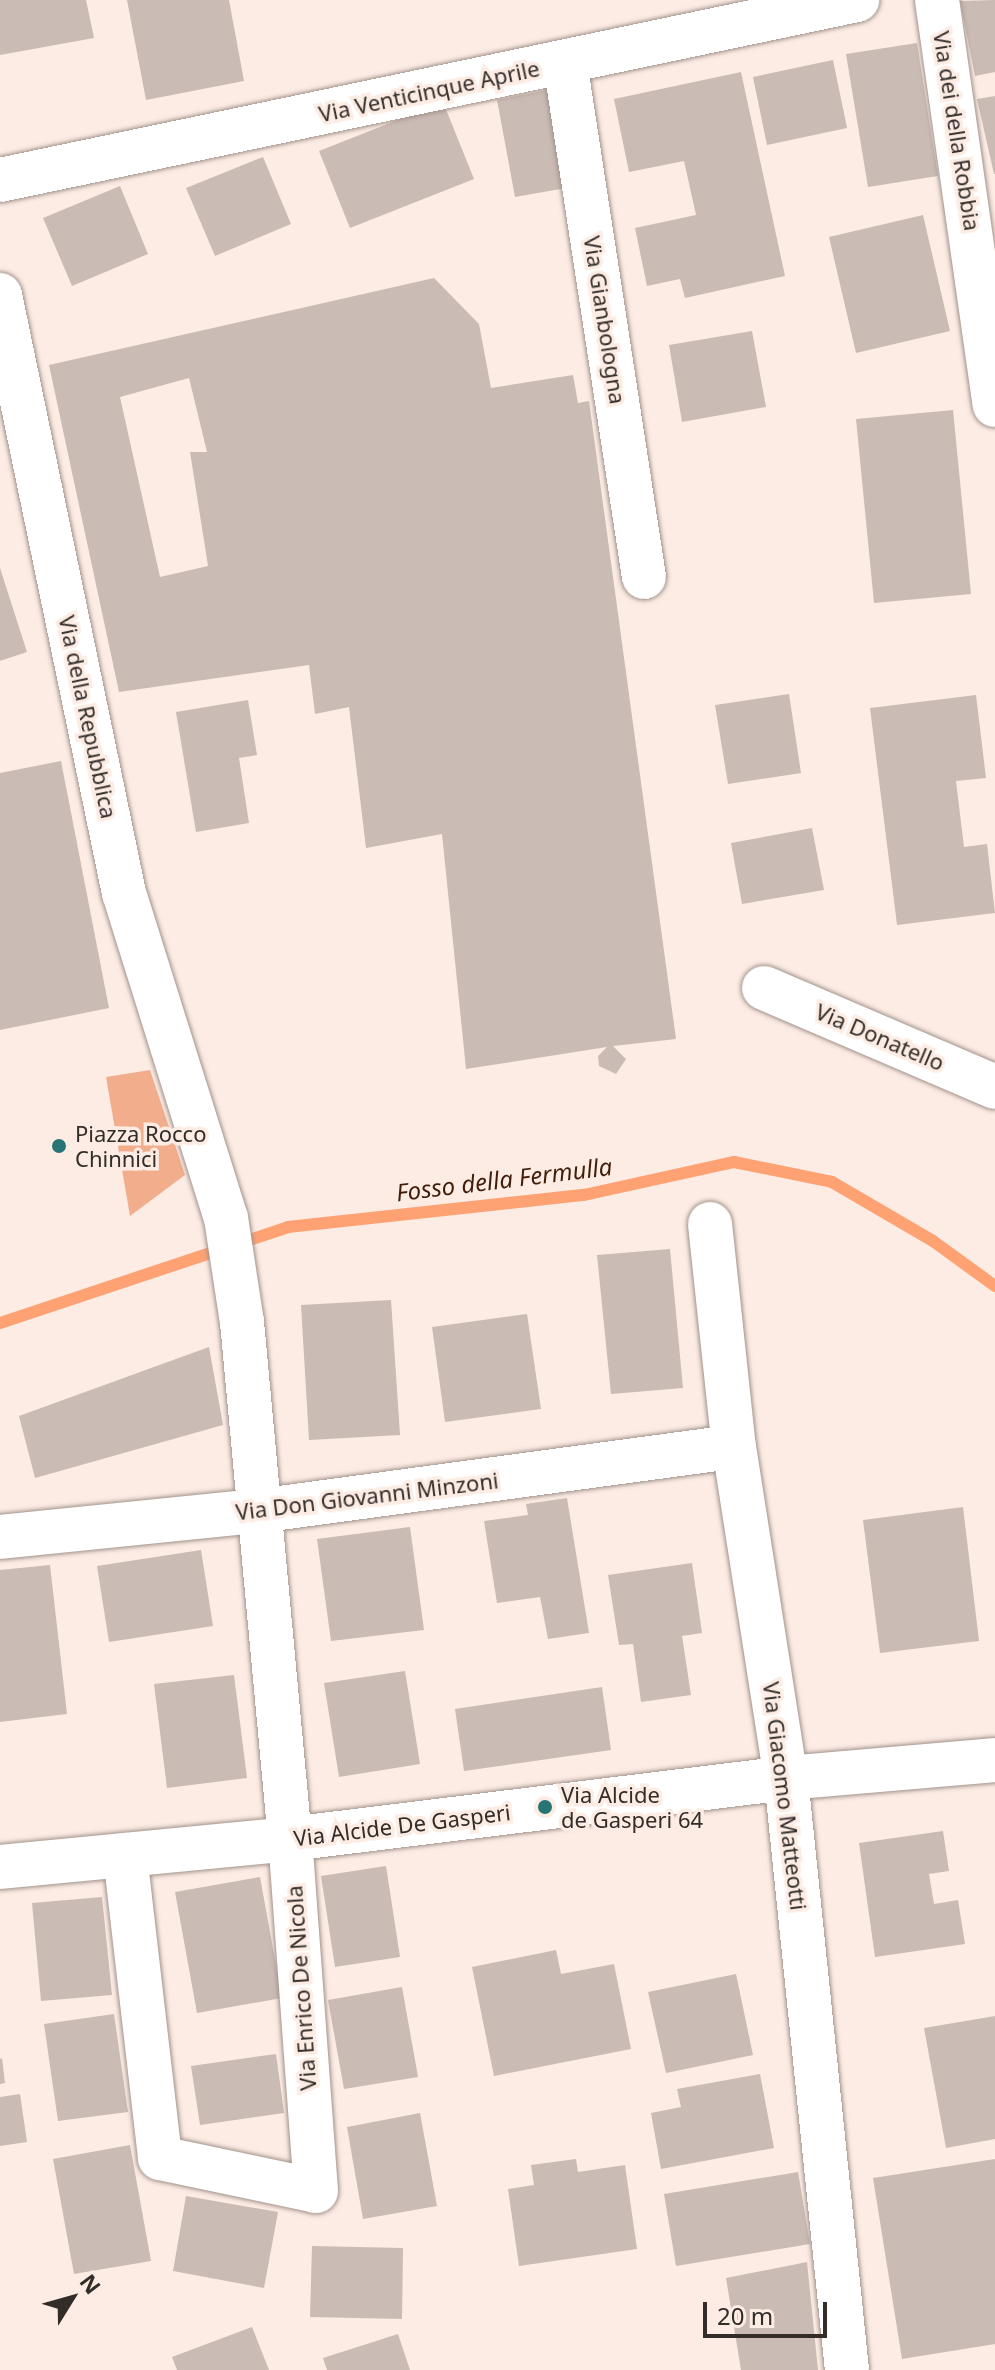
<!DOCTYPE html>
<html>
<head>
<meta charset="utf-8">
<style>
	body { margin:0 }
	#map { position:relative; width:995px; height:2370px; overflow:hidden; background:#fcece4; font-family:"Noto Sans",sans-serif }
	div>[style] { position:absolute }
	.green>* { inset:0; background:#f2ad8c }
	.stream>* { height:12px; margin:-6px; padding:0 6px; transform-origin:6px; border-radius:6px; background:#fea274 }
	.building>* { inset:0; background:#cabbb4 }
	.roads { filter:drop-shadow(0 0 2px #a1928b) drop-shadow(0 0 2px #a1928b) }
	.minor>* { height:44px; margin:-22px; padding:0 22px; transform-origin:22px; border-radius:22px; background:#fff }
	.tertiary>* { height:44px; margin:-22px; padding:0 22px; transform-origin:22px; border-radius:22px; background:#fff }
	.dots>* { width:22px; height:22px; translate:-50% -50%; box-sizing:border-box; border:4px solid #fcece4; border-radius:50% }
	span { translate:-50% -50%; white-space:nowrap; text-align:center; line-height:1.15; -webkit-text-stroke:7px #fcece4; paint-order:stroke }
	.street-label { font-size:22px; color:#332d2a }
	.poi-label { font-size:22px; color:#332d2a }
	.left { translate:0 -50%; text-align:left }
	.water-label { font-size:24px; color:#411e0b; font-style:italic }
	.north { position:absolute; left:32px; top:2258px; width:80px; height:80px; -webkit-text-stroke:6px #fcece4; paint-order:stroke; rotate:53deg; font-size:22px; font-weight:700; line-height:32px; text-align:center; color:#332d2a }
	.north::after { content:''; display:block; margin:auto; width:28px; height:36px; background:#332d2a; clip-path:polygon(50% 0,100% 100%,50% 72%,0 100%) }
	.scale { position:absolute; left:703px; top:2302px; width:124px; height:36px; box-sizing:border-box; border:4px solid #332d2a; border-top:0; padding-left:10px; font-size:24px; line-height:28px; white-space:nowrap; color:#332d2a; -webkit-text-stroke:6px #fcece4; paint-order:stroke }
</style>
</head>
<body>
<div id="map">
	<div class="green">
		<div style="clip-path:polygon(150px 1070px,185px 1175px,130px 1216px,106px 1077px)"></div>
	</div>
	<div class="stream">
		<div style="left:0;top:1323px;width:304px;rotate:-18.4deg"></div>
		<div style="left:288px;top:1227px;width:298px;rotate:-6.2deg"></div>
		<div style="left:584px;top:1195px;width:154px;rotate:-12.4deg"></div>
		<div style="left:734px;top:1162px;width:100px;rotate:11.5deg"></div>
		<div style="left:832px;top:1182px;width:117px;rotate:30.3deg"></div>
		<div style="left:933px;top:1241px;width:77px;rotate:36deg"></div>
	</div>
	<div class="building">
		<div style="clip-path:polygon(0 0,86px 0,94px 38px,0 55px)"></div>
		<div style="clip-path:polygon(127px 0,229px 0,244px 81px,146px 100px)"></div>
		<div style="clip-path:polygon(995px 0,995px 72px,975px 76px,960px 1px)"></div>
		<div style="clip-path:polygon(917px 43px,938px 176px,868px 187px,846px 54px)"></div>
		<div style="clip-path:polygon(833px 60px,847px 128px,767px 145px,753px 77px)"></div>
		<div style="clip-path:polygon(741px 72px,785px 276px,685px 298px,680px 279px,647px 286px,635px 228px,696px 215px,684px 161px,629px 172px,614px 99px)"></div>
		<div style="clip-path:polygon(547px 90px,566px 188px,515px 197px,497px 100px)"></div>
		<div style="clip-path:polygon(995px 96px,995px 174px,994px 174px,977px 99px)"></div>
		<div style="clip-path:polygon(443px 102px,474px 179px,350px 228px,319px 151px)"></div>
		<div style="clip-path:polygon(263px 157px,291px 224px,215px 256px,186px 188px)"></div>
		<div style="clip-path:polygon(120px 186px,148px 254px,72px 286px,43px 218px)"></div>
		<div style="clip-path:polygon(923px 215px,950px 331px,856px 353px,829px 237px)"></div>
		<div style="clip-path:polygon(evenodd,434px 278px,479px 324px,491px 388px,573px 375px,578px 403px,589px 401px,676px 1039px,613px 1046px,626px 1059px,616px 1074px,599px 1066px,598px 1056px,607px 1047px,466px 1069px,442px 834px,366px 848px,349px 707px,315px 714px,309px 665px,119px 692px,49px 365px,434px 278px,189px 378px,207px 452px,190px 452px,208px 566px,160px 577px,120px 397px,189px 378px)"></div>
		<div style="clip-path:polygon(752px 331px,766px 407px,682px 422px,669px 345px)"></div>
		<div style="clip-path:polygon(953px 410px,971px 594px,874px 603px,856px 419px)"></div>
		<div style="clip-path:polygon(0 568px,27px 652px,0 661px)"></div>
		<div style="clip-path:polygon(789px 694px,801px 773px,728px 784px,715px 705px)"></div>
		<div style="clip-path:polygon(976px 695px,986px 778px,956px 781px,964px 847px,987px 844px,995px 913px,897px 925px,870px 708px)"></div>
		<div style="clip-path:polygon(248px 700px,257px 755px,239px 758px,249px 823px,196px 832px,176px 712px)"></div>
		<div style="clip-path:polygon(61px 761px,109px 1008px,0 1030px,0 773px)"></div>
		<div style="clip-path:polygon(812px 828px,824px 890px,742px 904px,731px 843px)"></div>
		<div style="clip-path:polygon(670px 1249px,683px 1388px,611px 1394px,597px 1255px)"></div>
		<div style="clip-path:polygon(391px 1300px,400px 1435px,309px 1440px,301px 1305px)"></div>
		<div style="clip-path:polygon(527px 1314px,541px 1409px,445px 1422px,432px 1327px)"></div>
		<div style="clip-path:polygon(209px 1347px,223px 1425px,35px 1478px,19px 1416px)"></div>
		<div style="clip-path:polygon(567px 1498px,589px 1633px,548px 1639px,540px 1597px,497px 1603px,484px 1521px,528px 1515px,526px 1504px)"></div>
		<div style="clip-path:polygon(963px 1507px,979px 1641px,880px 1653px,863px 1520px)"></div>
		<div style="clip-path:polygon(410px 1527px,424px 1630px,331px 1641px,317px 1539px)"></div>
		<div style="clip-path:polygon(201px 1550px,213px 1626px,109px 1642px,97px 1566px)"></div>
		<div style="clip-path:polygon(692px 1563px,702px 1633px,682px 1636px,691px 1695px,641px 1702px,633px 1644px,619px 1645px,608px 1575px)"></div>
		<div style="clip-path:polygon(50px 1565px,67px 1714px,0 1722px,0 1570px)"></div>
		<div style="clip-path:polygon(405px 1671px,420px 1764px,339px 1777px,324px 1683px)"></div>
		<div style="clip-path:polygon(234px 1675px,247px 1778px,167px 1788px,154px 1684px)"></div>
		<div style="clip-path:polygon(602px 1687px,611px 1750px,464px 1771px,455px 1709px)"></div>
		<div style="clip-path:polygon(943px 1831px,949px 1871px,929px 1874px,934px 1904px,958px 1900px,965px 1944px,875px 1957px,859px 1843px)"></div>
		<div style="clip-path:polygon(386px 1866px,400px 1957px,335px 1967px,321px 1876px)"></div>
		<div style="clip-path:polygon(260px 1877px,282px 1998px,197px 2013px,175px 1892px)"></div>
		<div style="clip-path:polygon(102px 1897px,112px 1995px,41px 2001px,32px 1903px)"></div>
		<div style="clip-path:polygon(556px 1950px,561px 1974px,614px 1964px,631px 2049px,494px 2076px,472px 1967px)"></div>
		<div style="clip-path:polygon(736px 1974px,753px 2055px,666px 2073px,648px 1992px)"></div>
		<div style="clip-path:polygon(402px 1987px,418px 2077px,344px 2089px,328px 2000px)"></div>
		<div style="clip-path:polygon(114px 2014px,128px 2112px,58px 2121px,44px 2024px)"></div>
		<div style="clip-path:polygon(995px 2016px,995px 2139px,946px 2148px,924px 2028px)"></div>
		<div style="clip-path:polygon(276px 2054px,284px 2113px,200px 2125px,191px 2066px)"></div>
		<div style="clip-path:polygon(2px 2058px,5px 2083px,0 2084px,0 2059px)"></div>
		<div style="clip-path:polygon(760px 2074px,774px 2148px,661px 2169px,651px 2113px,681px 2107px,677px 2089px)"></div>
		<div style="clip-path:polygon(20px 2094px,27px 2142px,0 2146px,0 2097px)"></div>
		<div style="clip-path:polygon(420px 2113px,437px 2206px,363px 2219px,347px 2127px)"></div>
		<div style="clip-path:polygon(130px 2145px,151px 2261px,74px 2274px,53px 2159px)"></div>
		<div style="clip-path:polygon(576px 2159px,578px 2172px,625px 2165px,637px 2249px,519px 2266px,508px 2189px,534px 2185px,531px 2165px)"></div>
		<div style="clip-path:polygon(995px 2159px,995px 2344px,902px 2359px,873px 2178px)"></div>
		<div style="clip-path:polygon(798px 2172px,810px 2244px,676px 2266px,664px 2194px)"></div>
		<div style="clip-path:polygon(186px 2196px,278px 2212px,264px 2288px,173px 2271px)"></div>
		<div style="clip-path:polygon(312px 2246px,403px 2248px,402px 2319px,310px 2317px)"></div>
		<div style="clip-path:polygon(807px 2262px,818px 2370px,741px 2370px,726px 2278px)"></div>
		<div style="clip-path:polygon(252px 2327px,269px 2370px,177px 2370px,172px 2357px)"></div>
		<div style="clip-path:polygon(398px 2334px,410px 2370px,327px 2370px,323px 2358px)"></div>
	</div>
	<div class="roads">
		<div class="minor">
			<div style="left:937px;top:0;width:409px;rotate:81.9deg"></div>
			<div style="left:565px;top:62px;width:521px;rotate:81.28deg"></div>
			<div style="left:0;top:180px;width:876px;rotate:-11.86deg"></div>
			<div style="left:764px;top:988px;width:251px;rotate:23.2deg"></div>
			<div style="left:710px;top:1224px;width:224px;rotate:83.9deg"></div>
			<div style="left:734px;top:1447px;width:335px;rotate:81.1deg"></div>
			<div style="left:786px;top:1778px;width:595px;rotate:84.12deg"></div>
			<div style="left:0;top:1537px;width:259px;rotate:-5.8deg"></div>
			<div style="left:258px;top:1511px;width:480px;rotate:-7.7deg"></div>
			<div style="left:125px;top:1855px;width:305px;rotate:83.4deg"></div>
			<div style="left:160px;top:2158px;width:159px;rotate:11.9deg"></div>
			<div style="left:316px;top:2191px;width:353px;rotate:-94.2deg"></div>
		</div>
		<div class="tertiary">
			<div style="left:0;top:295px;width:611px;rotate:78.29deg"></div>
			<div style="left:124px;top:893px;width:341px;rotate:72.6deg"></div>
			<div style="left:226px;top:1218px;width:105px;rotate:81.3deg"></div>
			<div style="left:242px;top:1322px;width:519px;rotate:84.7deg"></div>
			<div style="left:0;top:1867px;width:291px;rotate:-5.5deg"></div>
			<div style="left:290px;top:1839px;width:500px;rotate:-7deg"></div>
			<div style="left:786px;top:1778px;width:210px;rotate:-4.9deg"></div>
		</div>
	</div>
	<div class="dots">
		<div style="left:59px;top:1146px;background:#297475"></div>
		<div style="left:545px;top:1807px;background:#297475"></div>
	</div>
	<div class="street-label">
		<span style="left:429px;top:91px;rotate:-12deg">Via Venticinque Aprile</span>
		<span style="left:957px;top:131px;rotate:81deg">Via dei della Robbia</span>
		<span style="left:605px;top:320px;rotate:81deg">Via Gianbologna</span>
		<span style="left:88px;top:717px;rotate:78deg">Via della Repubblica</span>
		<span style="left:880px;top:1037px;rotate:23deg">Via Donatello</span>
		<span style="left:367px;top:1496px;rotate:-7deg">Via Don Giovanni Minzoni</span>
		<span style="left:785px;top:1796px;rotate:83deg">Via Giacomo Matteotti</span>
		<span style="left:402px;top:1825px;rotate:-7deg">Via Alcide De Gasperi</span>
		<span style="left:301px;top:1988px;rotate:-94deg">Via Enrico De Nicola</span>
	</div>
	<div class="poi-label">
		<span class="left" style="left:75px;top:1146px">Piazza Rocco<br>Chinnici</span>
		<span class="left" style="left:561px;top:1807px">Via Alcide<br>de Gasperi 64</span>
	</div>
	<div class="water-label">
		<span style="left:504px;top:1179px;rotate:-7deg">Fosso della Fermulla</span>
	</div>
	<div class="north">N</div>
	<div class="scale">20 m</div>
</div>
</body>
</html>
